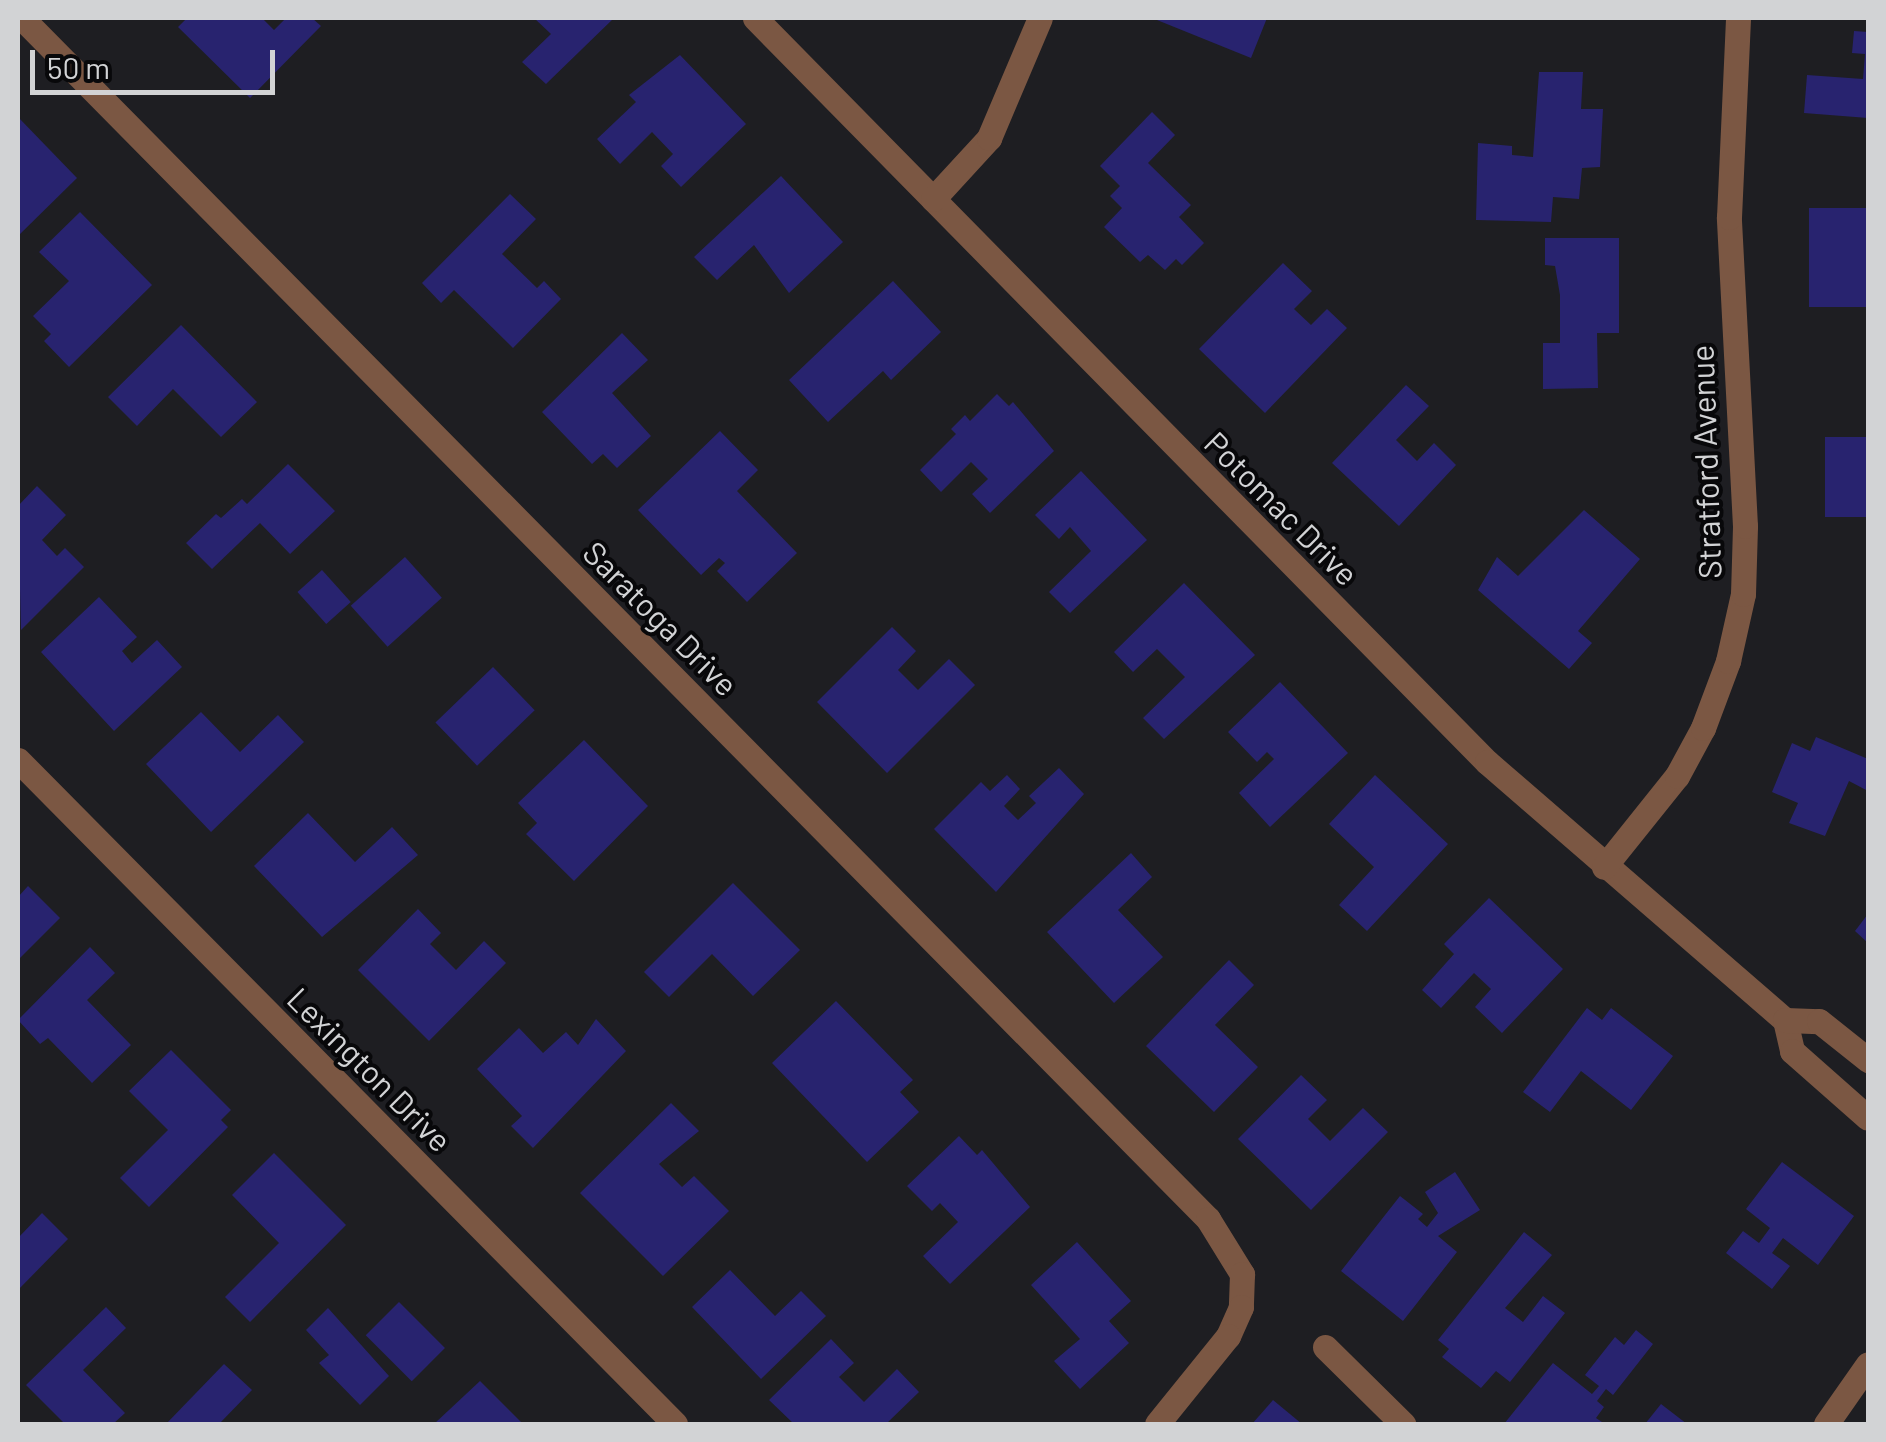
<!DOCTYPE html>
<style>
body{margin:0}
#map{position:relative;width:1886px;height:1442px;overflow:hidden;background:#1e1e22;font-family:Barlow,sans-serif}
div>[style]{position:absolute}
.building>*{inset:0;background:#28236f;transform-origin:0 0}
.minor>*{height:25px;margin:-12.5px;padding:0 12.5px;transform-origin:12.5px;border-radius:12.5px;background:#7b5743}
span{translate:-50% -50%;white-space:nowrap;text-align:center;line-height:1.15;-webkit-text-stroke:8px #08080a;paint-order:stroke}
.street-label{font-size:32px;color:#d2d3d5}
.frame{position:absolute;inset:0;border:20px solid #d2d3d5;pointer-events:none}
.scale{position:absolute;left:30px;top:50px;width:245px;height:45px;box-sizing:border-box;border:5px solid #d2d3d5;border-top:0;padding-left:12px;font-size:30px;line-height:35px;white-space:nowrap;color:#d2d3d5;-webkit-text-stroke:8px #08080a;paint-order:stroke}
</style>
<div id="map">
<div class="building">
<div style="clip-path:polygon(187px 18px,262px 18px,274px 30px,286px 18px,312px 18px,321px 26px,250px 98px,178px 27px)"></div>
<div style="clip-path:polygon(534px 18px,614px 18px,546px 84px,522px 62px,551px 34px)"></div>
<div style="clip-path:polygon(1152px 18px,1267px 18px,1251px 58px)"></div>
<div style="clip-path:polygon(1854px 31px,1868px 32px,1868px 118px,1804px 113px,1807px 75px,1863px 79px,1865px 54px,1852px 53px)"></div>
<div style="clip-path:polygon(680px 55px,746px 124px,681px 187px,661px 166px,673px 154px,652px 132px,620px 164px,597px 139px,636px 102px,629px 95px)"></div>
<div style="clip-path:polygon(1539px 72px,1583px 72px,1581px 109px,1603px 109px,1600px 167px,1582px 168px,1579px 199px,1553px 197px,1551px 222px,1476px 220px,1478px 143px,1512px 146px,1512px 155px,1533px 157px)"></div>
<div style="clip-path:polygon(1152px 112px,1175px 135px,1148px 163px,1191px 205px,1179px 217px,1204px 243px,1182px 265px,1176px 259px,1165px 270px,1148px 255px,1140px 262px,1104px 227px,1122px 208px,1110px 196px,1120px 186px,1100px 166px)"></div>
<div style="clip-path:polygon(18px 117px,77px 178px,18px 236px)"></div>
<div style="clip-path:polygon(781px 176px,843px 242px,789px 293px,754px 245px,717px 280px,694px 257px)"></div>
<div style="clip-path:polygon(510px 194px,536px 219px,502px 254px,537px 288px,544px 281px,561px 299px,513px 348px,454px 290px,441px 303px,422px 283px)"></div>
<div style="left:1868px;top:208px;width:99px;height:59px;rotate:90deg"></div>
<div style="clip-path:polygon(80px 212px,152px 285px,69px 367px,44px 341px,51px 334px,33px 316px,69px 281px,39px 252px)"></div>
<div style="clip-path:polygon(1545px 238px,1619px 238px,1619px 333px,1597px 333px,1598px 388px,1543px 389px,1543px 343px,1560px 343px,1560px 295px,1555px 266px,1545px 265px)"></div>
<div style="clip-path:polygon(1283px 263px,1312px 291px,1294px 309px,1311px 325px,1327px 309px,1347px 328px,1265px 413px,1199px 349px)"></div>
<div style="clip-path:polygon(893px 281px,941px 332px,891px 380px,883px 371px,828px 422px,789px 380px)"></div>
<div style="clip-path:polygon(181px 325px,257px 402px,221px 437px,173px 389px,137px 426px,108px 397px)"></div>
<div style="clip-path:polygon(622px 333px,648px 360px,612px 393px,651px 436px,617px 468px,603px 454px,592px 464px,542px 412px)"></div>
<div style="clip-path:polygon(1406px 385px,1429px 406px,1396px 440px,1417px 461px,1434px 443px,1456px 465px,1399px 526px,1332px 463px)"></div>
<div style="clip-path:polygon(997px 394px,1009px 406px,1013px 402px,1054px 451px,990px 513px,972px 494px,988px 479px,971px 462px,941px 492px,920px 470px,956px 434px,951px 429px,965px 415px,970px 421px)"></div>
<div style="clip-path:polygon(720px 431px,758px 470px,737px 491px,797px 553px,747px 602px,717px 571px,725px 563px,719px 558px,701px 575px,638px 510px)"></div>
<div style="left:1868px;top:437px;width:80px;height:43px;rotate:90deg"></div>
<div style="clip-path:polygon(288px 464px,335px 511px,290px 554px,260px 523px,212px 569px,186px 543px,216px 514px,221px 518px,242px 499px,247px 504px)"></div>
<div style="clip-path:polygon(1081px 471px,1147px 540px,1070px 613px,1049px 592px,1091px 551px,1070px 527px,1059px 539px,1035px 515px)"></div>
<div style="clip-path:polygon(37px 486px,66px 515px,42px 540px,57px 556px,65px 548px,84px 567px,21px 630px,18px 506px)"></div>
<div style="clip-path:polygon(1584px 510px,1640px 559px,1578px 631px,1592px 643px,1569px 669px,1478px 590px,1497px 557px,1518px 576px)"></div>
<div style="left:405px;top:557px;width:55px;height:73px;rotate:48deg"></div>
<div style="left:322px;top:570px;width:43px;height:33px;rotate:48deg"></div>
<div style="clip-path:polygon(1184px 583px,1255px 655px,1164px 739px,1143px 718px,1185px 677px,1157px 649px,1133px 672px,1114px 652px)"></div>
<div style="clip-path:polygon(99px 597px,137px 637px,122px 651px,132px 663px,157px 640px,182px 667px,114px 731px,41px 652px)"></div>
<div style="clip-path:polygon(892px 627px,916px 651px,898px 670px,918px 690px,949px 659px,975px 685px,887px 773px,817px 702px)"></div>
<div style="left:493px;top:667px;width:60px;height:80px;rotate:46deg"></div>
<div style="clip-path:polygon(1280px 682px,1348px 753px,1270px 827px,1239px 793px,1274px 759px,1267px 752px,1257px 762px,1228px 732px)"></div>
<div style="clip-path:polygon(201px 712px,240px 752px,278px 715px,304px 742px,211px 832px,146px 764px)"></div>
<div style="clip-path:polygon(1816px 737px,1868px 759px,1868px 791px,1849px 781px,1825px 836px,1789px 823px,1798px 803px,1772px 792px,1792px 743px,1810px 751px)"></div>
<div style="clip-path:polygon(584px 740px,648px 806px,574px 881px,526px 834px,537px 823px,518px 803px)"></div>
<div style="clip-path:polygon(1059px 768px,1084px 794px,996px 892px,934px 829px,981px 782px,990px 791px,1007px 775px,1020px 789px,1004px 806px,1018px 820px,1036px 803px,1029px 796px)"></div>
<div style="clip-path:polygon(1375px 775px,1448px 844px,1367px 931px,1339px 905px,1374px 867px,1329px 824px)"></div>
<div style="clip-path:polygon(308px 813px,355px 862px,392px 827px,418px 855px,322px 937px,254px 866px)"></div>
<div style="clip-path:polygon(1131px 853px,1152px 877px,1118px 910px,1163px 957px,1114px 1003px,1047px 932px)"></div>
<div style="clip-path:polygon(733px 883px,800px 950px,753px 996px,712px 954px,669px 997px,644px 972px)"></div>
<div style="clip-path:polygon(28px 886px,60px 918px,18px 960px,18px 897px)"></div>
<div style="clip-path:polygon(1489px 898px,1563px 969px,1502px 1033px,1475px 1007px,1491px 989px,1474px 973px,1441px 1008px,1422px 990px,1454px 954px,1444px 944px)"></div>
<div style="clip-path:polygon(418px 909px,441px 933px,430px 944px,456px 970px,484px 941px,506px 963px,429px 1041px,358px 970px)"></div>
<div style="clip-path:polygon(1868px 914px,1868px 943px,1855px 931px)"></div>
<div style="clip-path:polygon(90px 947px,115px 973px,87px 1000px,131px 1045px,92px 1083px,48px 1038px,40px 1044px,18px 1020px)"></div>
<div style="clip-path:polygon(1229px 960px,1254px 985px,1215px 1025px,1258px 1067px,1214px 1112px,1146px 1046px)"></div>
<div style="clip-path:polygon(836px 1001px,913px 1080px,900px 1092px,919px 1112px,867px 1162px,772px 1063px)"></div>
<div style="clip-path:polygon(1587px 1008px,1602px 1020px,1611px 1008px,1673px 1056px,1631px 1110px,1581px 1071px,1550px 1112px,1523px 1092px)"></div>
<div style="clip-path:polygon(596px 1019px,626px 1051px,533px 1148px,511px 1126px,522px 1116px,477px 1069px,519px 1028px,543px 1053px,566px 1032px,578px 1045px)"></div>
<div style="clip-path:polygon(171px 1050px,231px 1110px,221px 1120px,228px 1127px,149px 1207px,120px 1178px,168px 1130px,129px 1091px)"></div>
<div style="clip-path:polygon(1301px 1075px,1327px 1100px,1308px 1119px,1330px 1141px,1363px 1108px,1388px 1132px,1311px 1210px,1238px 1139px)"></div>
<div style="clip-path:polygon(671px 1103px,699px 1131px,659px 1164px,682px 1187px,694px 1176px,729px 1211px,663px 1276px,580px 1193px)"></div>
<div style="clip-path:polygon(959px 1136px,977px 1155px,982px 1150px,1030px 1207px,950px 1284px,923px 1256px,958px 1222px,940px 1203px,932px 1211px,907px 1186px)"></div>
<div style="clip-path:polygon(274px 1153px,346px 1225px,250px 1322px,225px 1297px,279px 1243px,232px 1195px)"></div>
<div style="clip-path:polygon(1782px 1162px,1854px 1216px,1818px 1265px,1783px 1238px,1772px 1253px,1790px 1266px,1772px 1289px,1726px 1253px,1743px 1231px,1759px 1243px,1770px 1228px,1746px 1209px)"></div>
<div style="clip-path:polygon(1455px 1172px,1480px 1210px,1438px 1236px,1457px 1252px,1403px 1321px,1341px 1271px,1400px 1196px,1423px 1214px,1418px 1219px,1427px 1227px,1438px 1213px,1425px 1192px)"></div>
<div style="clip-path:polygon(42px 1213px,68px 1239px,18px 1290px,18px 1238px)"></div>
<div style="clip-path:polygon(1524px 1232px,1552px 1255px,1505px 1308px,1523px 1322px,1543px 1296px,1565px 1313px,1510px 1382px,1496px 1371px,1481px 1388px,1442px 1357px,1449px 1349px,1438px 1340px)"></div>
<div style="clip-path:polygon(1077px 1242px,1131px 1301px,1109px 1321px,1129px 1343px,1080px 1389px,1054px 1361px,1080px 1339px,1031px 1285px)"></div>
<div style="clip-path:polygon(730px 1270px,775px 1316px,801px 1291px,826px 1316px,761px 1379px,692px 1307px)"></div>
<div style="left:399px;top:1302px;width:65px;height:47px;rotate:45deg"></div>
<div style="clip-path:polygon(106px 1307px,126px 1328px,83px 1370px,125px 1413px,113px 1424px,65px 1424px,26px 1385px)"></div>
<div style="clip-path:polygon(328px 1308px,389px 1376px,360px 1405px,319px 1363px,329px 1355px,306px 1330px)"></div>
<div style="clip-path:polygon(1636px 1330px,1653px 1344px,1613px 1395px,1606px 1389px,1597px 1401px,1604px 1407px,1596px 1418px,1605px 1424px,1504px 1424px,1553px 1363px,1592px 1394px,1599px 1386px,1585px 1375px,1615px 1337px,1624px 1345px)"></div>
<div style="clip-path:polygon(831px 1339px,854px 1363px,839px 1377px,864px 1402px,897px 1369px,919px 1392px,886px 1424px,794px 1424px,769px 1400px)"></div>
<div style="clip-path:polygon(224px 1364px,252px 1390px,219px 1424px,166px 1424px)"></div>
<div style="clip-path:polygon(480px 1381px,523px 1424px,434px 1424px)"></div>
<div style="clip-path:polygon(1273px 1400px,1302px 1424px,1252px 1424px)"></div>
<div style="clip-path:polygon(1661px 1404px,1687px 1424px,1645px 1424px)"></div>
</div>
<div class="minor">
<div style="left:22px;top:18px;width:1688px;rotate:45.36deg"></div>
<div style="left:1208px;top:1219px;width:65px;rotate:58.3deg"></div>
<div style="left:1242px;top:1274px;width:33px;rotate:92deg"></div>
<div style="left:1241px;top:1307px;width:32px;rotate:114deg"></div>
<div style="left:1228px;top:1336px;width:113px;rotate:128.9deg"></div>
<div style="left:755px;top:18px;width:1044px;rotate:45.47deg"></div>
<div style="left:1487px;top:762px;width:394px;rotate:40.9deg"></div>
<div style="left:1785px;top:1020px;width:32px;rotate:77deg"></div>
<div style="left:1792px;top:1051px;width:101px;rotate:41.4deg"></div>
<div style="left:933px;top:199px;width:83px;rotate:-47.4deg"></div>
<div style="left:989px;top:138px;width:130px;rotate:-67deg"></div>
<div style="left:18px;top:760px;width:934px;rotate:45.3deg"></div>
<div style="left:1604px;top:867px;width:117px;rotate:-51.3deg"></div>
<div style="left:1677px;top:776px;width:55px;rotate:-61.6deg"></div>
<div style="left:1703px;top:728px;width:72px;rotate:-69.5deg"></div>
<div style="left:1728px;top:661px;width:69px;rotate:-77.4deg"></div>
<div style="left:1743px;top:594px;width:68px;rotate:-88.3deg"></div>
<div style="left:1745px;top:526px;width:309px;rotate:-93deg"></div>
<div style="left:1729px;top:217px;width:199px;rotate:-87.4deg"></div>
<div style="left:1785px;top:1020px;width:34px;rotate:2deg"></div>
<div style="left:1819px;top:1021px;width:63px;rotate:38.5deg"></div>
<div style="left:1325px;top:1347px;width:110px;rotate:44.6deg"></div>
<div style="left:1826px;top:1424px;width:73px;rotate:-55deg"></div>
</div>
<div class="street-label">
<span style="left:1705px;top:462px;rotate:-92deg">Stratford Avenue</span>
<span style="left:1282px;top:508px;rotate:45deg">Potomac Drive</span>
<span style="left:661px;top:618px;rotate:45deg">Saratoga Drive</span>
<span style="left:370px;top:1069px;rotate:45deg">Lexington Drive</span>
</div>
<div class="frame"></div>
<div class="scale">50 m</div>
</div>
